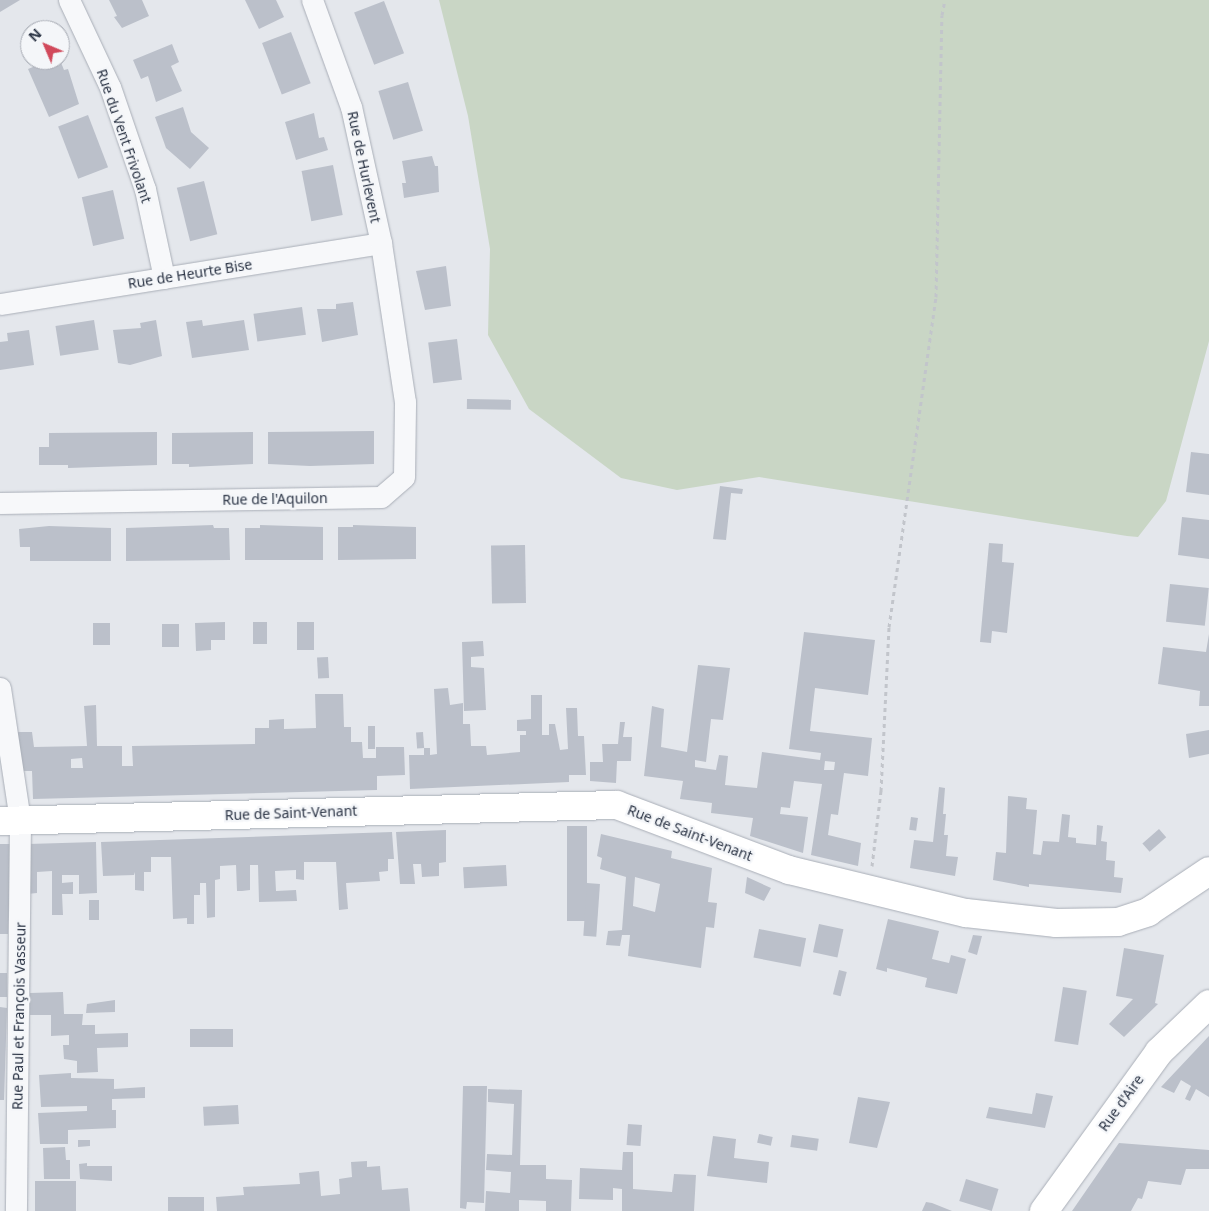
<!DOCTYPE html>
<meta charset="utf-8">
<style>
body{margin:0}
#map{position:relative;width:1209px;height:1211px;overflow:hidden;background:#e4e7ec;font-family:"Noto Sans",sans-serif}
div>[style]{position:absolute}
.green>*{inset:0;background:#c9d6c5}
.building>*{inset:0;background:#bbc0ca;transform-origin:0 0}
.path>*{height:3px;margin-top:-1.5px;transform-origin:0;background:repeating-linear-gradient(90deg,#c2c5cb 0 4px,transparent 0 8px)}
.roads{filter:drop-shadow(0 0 1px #a9aeb7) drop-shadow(0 0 1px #a9aeb7)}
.minor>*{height:21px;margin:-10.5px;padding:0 10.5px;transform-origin:10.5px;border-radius:10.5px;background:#f7f8fa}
.secondary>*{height:28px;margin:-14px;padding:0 14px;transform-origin:14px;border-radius:14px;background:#fff}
span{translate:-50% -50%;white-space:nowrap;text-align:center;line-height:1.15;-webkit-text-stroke:4.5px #f4f6f9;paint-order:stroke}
.street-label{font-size:14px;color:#2b3445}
.north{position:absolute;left:20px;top:20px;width:50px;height:50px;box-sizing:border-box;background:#f4f6f9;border:1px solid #a4a8b1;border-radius:50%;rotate:315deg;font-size:14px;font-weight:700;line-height:20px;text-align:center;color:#2b3445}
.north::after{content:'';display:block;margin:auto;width:18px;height:22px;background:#d1495b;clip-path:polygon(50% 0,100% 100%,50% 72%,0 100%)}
</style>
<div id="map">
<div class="green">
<div style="clip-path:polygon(439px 0,1209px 0,1209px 341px,1166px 501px,1138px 537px,1127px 536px,759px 477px,677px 490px,621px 478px,529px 409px,488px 335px,490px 249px,468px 116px)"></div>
</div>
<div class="building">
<div style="clip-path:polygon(0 0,20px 0,0 12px)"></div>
<div style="clip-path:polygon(109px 0,142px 0,149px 16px,122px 28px,114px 17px,117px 16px)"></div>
<div style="clip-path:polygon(245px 0,276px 0,284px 17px,259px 29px)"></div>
<div style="left:384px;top:1px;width:56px;height:32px;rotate:69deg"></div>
<div style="left:291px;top:32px;width:55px;height:31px;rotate:69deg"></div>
<div style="clip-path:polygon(172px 44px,179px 62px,171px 66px,182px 91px,156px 102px,148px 76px,141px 79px,133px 60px)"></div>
<div style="clip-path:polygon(50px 60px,60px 60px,64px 70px,68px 69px,79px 104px,49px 117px,28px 69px)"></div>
<div style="left:408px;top:82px;width:51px;height:31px;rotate:73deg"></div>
<div style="clip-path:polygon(183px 107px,191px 132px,209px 148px,190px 169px,166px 148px,155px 117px)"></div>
<div style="clip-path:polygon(314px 113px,319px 138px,324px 137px,328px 150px,296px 160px,285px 122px)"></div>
<div style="left:88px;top:115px;width:56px;height:32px;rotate:69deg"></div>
<div style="clip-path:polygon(432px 156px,435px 166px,438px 166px,439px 192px,404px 198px,402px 183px,406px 183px,402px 161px)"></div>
<div style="left:333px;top:165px;width:51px;height:32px;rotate:79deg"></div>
<div style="left:204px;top:181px;width:55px;height:28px;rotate:76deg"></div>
<div style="left:113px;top:190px;width:50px;height:32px;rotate:77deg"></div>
<div style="clip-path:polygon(446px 266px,451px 306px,425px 310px,416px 271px)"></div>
<div style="clip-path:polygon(353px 302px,358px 335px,322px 342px,317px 309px,336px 309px,336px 304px)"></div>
<div style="left:302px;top:307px;width:28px;height:49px;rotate:82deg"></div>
<div style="left:94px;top:320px;width:30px;height:39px;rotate:81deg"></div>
<div style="clip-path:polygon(156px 320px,162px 356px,130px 365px,118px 363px,113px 330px,141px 328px,140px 323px)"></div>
<div style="clip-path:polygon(202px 320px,203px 326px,244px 320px,249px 350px,192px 358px,186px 322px)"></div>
<div style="clip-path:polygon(29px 330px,34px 365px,0 370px,0 342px,8px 341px,7px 333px)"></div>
<div style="left:457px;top:339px;width:41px;height:29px;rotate:83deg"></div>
<div style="left:467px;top:399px;width:44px;height:10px;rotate:1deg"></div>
<div style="clip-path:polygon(374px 431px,374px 464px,310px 466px,268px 464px,268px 432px)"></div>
<div style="clip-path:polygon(157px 432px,157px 465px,68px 468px,68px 465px,39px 465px,39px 447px,49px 447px,49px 433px)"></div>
<div style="clip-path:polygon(253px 432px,253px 464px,189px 467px,189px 464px,172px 464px,172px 433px)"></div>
<div style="clip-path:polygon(1191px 452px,1209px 454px,1209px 495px,1186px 492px)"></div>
<div style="clip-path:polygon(720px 486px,743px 489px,742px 494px,731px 493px,726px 540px,713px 539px)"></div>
<div style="clip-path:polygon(1182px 517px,1209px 520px,1209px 559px,1178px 555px)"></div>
<div style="clip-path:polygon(213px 525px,214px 528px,229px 528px,230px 560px,126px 561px,126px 528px)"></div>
<div style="clip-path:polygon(260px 525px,323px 527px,323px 560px,245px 560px,245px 528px,260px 528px)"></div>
<div style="clip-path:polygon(353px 525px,416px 527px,416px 559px,338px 560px,338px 527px,353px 527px)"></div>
<div style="clip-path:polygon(49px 526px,111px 528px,111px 561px,30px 561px,30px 547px,20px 547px,19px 529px)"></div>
<div style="clip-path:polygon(989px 543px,1003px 544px,1002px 562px,1014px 563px,1007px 633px,992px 631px,991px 643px,980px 642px)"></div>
<div style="left:525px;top:545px;width:58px;height:34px;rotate:89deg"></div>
<div style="left:1170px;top:584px;width:39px;height:38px;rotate:6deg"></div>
<div style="clip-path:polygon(225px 622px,225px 640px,211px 640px,211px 650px,196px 651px,195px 623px)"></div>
<div style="left:253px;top:622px;width:14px;height:22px"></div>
<div style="left:297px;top:622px;width:17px;height:28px"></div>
<div style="left:93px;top:623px;width:17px;height:22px"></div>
<div style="left:179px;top:624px;width:23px;height:17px;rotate:90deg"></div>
<div style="clip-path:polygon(evenodd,804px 632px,875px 640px,868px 695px,815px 688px,810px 731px,872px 738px,868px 776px,844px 773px,838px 815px,831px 814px,828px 835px,861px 843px,858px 866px,811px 855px,822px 784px,794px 781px,790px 808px,781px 807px,780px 814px,808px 817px,803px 853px,750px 836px,753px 818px,711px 813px,712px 803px,680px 799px,683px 781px,644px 776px,652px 706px,664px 709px,661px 747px,687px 752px,698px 665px,730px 668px,723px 720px,711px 719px,706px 762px,695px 760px,695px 767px,716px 770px,719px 755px,728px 756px,725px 785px,757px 788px,762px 752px,820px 760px,821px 753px,789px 749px,804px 632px,825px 761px,835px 762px,834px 770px,824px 770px,825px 761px)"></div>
<div style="clip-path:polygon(1209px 634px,1209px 706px,1199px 706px,1200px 691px,1158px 684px,1163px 647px,1206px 652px)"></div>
<div style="clip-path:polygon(483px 641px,484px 656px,471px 657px,471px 667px,484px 668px,486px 710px,464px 711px,462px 642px)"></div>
<div style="left:328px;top:657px;width:21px;height:11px;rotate:87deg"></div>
<div style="clip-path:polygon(448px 688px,450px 705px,463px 703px,463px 724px,470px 724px,471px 746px,486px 746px,487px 755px,520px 752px,520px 735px,526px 735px,526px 731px,517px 731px,517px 720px,531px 719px,531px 695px,542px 695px,542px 735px,549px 735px,549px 724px,555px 724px,560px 750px,568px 749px,566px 708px,577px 708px,578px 736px,584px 736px,586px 775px,569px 775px,569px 782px,410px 789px,409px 755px,424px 755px,424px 748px,430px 748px,430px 755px,437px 754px,434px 689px)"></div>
<div style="clip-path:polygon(evenodd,315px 694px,343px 694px,344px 727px,351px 727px,351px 742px,362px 742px,363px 758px,376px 758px,376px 747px,404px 747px,405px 775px,377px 776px,377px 790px,33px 799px,32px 771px,22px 771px,16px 732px,32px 732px,34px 747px,87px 746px,84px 706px,96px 705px,97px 746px,122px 746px,122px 766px,133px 766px,132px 746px,255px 744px,255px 728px,269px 728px,269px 720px,284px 719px,284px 729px,316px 728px,315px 694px,82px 758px,83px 768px,71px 768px,71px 759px,82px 758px)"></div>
<div style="clip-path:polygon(620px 722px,625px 722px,623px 737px,632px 737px,631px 761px,617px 761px,616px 783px,590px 781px,590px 762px,603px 762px,602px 744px,618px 744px)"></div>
<div style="left:368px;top:726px;width:7px;height:23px"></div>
<div style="clip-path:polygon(1209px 730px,1209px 754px,1189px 758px,1186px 734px)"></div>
<div style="left:423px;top:732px;width:16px;height:7px;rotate:86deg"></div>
<div style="clip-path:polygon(939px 787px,945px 788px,943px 814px,946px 814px,944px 835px,948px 835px,946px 856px,958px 857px,955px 876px,910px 868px,914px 840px,933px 842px)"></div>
<div style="clip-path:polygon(1008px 796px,1027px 798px,1026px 809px,1037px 810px,1033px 854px,1041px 855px,1043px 841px,1059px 842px,1062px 814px,1070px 815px,1068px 837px,1076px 838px,1076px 843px,1096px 845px,1097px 825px,1103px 826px,1101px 841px,1107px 842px,1106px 860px,1115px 861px,1114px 877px,1123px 878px,1121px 893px,1029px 884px,1029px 887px,993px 880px,996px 852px,1006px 853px)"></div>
<div style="left:911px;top:817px;width:7px;height:13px;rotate:8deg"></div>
<div style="left:567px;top:826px;width:20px;height:95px"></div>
<div style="left:1159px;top:829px;width:11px;height:22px;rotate:49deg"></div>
<div style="clip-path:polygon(446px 830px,446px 862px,439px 863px,439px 876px,422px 877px,421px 864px,413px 864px,415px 884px,400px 884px,396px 832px)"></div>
<div style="clip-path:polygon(392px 832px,394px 859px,388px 859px,388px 871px,379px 872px,380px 881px,346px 883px,348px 909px,339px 910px,336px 862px,304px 862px,304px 880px,296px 879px,296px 870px,275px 871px,276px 891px,296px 890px,297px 901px,259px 902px,258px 865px,250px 865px,250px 890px,242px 891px,237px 891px,236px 865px,220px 866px,220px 879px,215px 880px,215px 917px,207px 918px,206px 883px,200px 883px,200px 895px,194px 895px,194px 924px,187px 924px,187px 918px,173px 919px,171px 857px,151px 857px,151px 872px,144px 872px,144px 891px,135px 890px,135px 872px,134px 875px,103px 876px,101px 842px)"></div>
<div style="clip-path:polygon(evenodd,601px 834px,672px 851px,671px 858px,712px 868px,708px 902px,717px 903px,714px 928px,706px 927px,701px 968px,628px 956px,630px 935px,622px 935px,620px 946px,606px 945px,608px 931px,622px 930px,626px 877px,600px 869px,602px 858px,597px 856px,601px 834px,635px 877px,660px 884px,655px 912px,633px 906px,635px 877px)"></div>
<div style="clip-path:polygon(96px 842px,97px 893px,79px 894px,79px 875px,62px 875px,62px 883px,73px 882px,73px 894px,62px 894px,63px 915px,52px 915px,52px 871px,37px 872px,37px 893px,27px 894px,28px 844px)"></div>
<div style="clip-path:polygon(0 844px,11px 844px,8px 934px,0 934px)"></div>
<div style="left:506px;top:865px;width:21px;height:43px;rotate:87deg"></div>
<div style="clip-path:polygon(747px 877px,771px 888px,764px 901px,745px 893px)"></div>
<div style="left:587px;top:883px;width:13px;height:53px;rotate:4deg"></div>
<div style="left:89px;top:900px;width:10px;height:20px"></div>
<div style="clip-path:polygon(888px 919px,939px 931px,932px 959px,949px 963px,951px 955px,966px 959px,957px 994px,925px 987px,927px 978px,887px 968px,887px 972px,876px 969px)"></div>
<div style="left:819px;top:924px;width:25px;height:29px;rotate:12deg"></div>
<div style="left:759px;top:929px;width:48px;height:29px;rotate:11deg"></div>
<div style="clip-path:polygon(973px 935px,982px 936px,977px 955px,968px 952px)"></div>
<div style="clip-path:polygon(1124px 948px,1164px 955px,1155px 1003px,1158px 1004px,1124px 1037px,1109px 1024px,1133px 999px,1116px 996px)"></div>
<div style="left:839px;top:970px;width:8px;height:25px;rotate:14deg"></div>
<div style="left:0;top:973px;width:7px;height:24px"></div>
<div style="left:1063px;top:987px;width:24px;height:55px;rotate:9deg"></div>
<div style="clip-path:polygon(63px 992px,64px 1014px,83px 1014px,82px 1025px,95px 1025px,95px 1034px,128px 1033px,128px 1047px,97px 1048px,98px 1072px,77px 1073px,77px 1061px,64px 1059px,63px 1045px,69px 1045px,69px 1035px,51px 1036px,51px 1015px,30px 1015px,30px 993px)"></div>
<div style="clip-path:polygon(115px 1000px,115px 1012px,86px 1013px,87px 1004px)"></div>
<div style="clip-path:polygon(0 1007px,7px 1008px,4px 1100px,0 1100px)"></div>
<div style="left:233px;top:1029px;width:18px;height:43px;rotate:90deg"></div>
<div style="clip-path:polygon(1209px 1036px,1209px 1097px,1196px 1089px,1190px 1101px,1185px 1099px,1191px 1086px,1181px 1080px,1174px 1093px,1161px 1087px)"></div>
<div style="clip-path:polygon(71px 1073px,71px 1078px,114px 1079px,114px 1089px,145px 1087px,145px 1098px,112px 1099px,112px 1110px,116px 1110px,116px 1128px,68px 1130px,68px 1144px,40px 1144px,38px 1113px,87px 1111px,87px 1106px,41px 1107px,39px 1075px)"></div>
<div style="clip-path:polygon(463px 1086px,487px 1086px,484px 1203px,467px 1202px,466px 1209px,460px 1208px)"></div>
<div style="clip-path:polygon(488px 1089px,522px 1090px,520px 1165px,546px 1165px,546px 1179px,572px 1180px,571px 1211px,546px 1211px,546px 1201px,519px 1200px,519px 1211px,485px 1211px,486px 1191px,510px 1193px,511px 1172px,486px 1170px,487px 1154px,512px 1155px,514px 1104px,488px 1102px)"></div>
<div style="clip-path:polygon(1036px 1093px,1053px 1096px,1045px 1128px,986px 1118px,989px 1107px,1032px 1114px)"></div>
<div style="clip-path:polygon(858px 1097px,890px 1102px,877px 1148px,849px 1143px)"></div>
<div style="left:238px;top:1105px;width:19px;height:35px;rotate:87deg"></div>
<div style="left:628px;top:1124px;width:14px;height:21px;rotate:4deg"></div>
<div style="left:759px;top:1134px;width:14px;height:9px;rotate:12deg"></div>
<div style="left:792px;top:1135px;width:27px;height:12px;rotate:8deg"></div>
<div style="clip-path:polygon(713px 1136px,736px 1139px,734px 1158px,769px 1162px,767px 1183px,707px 1176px)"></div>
<div style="clip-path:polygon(78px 1140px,90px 1140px,90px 1146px,78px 1147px)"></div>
<div style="clip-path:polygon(1119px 1143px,1209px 1150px,1209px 1169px,1186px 1169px,1181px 1185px,1148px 1181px,1142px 1199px,1138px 1198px,1131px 1211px,1072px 1211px)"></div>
<div style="clip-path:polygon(65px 1147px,66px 1160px,70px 1160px,70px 1179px,44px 1179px,43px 1148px)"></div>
<div style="clip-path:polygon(623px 1152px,633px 1152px,633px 1189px,672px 1192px,674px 1174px,696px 1175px,694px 1211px,622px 1211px,622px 1189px,613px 1188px,613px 1200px,579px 1199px,580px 1168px,622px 1170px)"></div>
<div style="clip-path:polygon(367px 1161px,367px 1167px,380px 1166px,382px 1190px,408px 1188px,410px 1211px,217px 1211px,216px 1197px,244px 1195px,243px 1187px,300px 1184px,299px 1173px,319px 1171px,321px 1196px,340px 1194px,339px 1179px,352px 1177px,351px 1162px)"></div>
<div style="clip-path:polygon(87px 1163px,87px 1166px,112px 1166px,112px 1181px,80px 1179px,79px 1164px)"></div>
<div style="left:966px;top:1179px;width:34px;height:23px;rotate:17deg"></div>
<div style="left:76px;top:1181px;width:30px;height:41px;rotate:90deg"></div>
<div style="left:168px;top:1197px;width:36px;height:14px"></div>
<div style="clip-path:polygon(926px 1202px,932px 1203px,952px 1211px,922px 1211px)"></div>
</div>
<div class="path">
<div style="left:872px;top:866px;width:76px;rotate:-83.2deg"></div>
<div style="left:881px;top:791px;width:164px;rotate:-87.2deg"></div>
<div style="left:889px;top:627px;width:333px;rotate:-81.9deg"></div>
<div style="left:936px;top:297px;width:282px;rotate:-88.8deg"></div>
<div style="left:942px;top:15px;width:15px;rotate:-79deg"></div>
</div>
<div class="roads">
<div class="minor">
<div style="left:69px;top:0;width:96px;rotate:64.8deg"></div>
<div style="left:110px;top:87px;width:108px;rotate:71.1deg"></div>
<div style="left:145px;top:189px;width:91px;rotate:77.9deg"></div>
<div style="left:0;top:304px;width:386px;rotate:-9.1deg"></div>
<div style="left:0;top:503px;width:381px;rotate:-0.9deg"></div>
<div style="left:381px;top:497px;width:30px;rotate:-41deg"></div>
<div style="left:404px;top:477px;width:75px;rotate:-89.2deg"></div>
<div style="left:405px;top:402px;width:161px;rotate:-98.6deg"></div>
<div style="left:381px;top:243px;width:139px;rotate:-102.4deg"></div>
<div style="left:351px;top:107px;width:114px;rotate:-110deg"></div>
<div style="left:0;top:688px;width:134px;rotate:81.4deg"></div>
<div style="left:20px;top:821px;width:390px;rotate:90.6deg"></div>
</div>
<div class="secondary">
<div style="left:0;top:821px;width:617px;rotate:-1.49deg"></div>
<div style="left:617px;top:805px;width:184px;rotate:20.7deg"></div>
<div style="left:789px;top:870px;width:182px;rotate:13.7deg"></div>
<div style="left:966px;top:913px;width:91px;rotate:6.3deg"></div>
<div style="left:1056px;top:923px;width:62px;rotate:-0.9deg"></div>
<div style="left:1118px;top:922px;width:32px;rotate:-18deg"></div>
<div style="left:1148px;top:912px;width:73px;rotate:-33.9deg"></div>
<div style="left:1044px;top:1211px;width:196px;rotate:-54.1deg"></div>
<div style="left:1159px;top:1052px;width:69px;rotate:-43.8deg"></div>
</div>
</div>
<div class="street-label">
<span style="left:124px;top:136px;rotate:71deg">Rue du Vent Frivolant</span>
<span style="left:364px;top:167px;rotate:78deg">Rue de Hurlevent</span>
<span style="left:190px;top:274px;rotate:-9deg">Rue de Heurte Bise</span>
<span style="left:275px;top:499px;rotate:-1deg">Rue de l'Aquilon</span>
<span style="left:291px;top:813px;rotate:-2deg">Rue de Saint-Venant</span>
<span style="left:690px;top:833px;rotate:21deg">Rue de Saint-Venant</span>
<span style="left:19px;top:1016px;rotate:-89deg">Rue Paul et François Vasseur</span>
<span style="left:1121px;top:1103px;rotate:-54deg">Rue d'Aire</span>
</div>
<div class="north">N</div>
</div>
